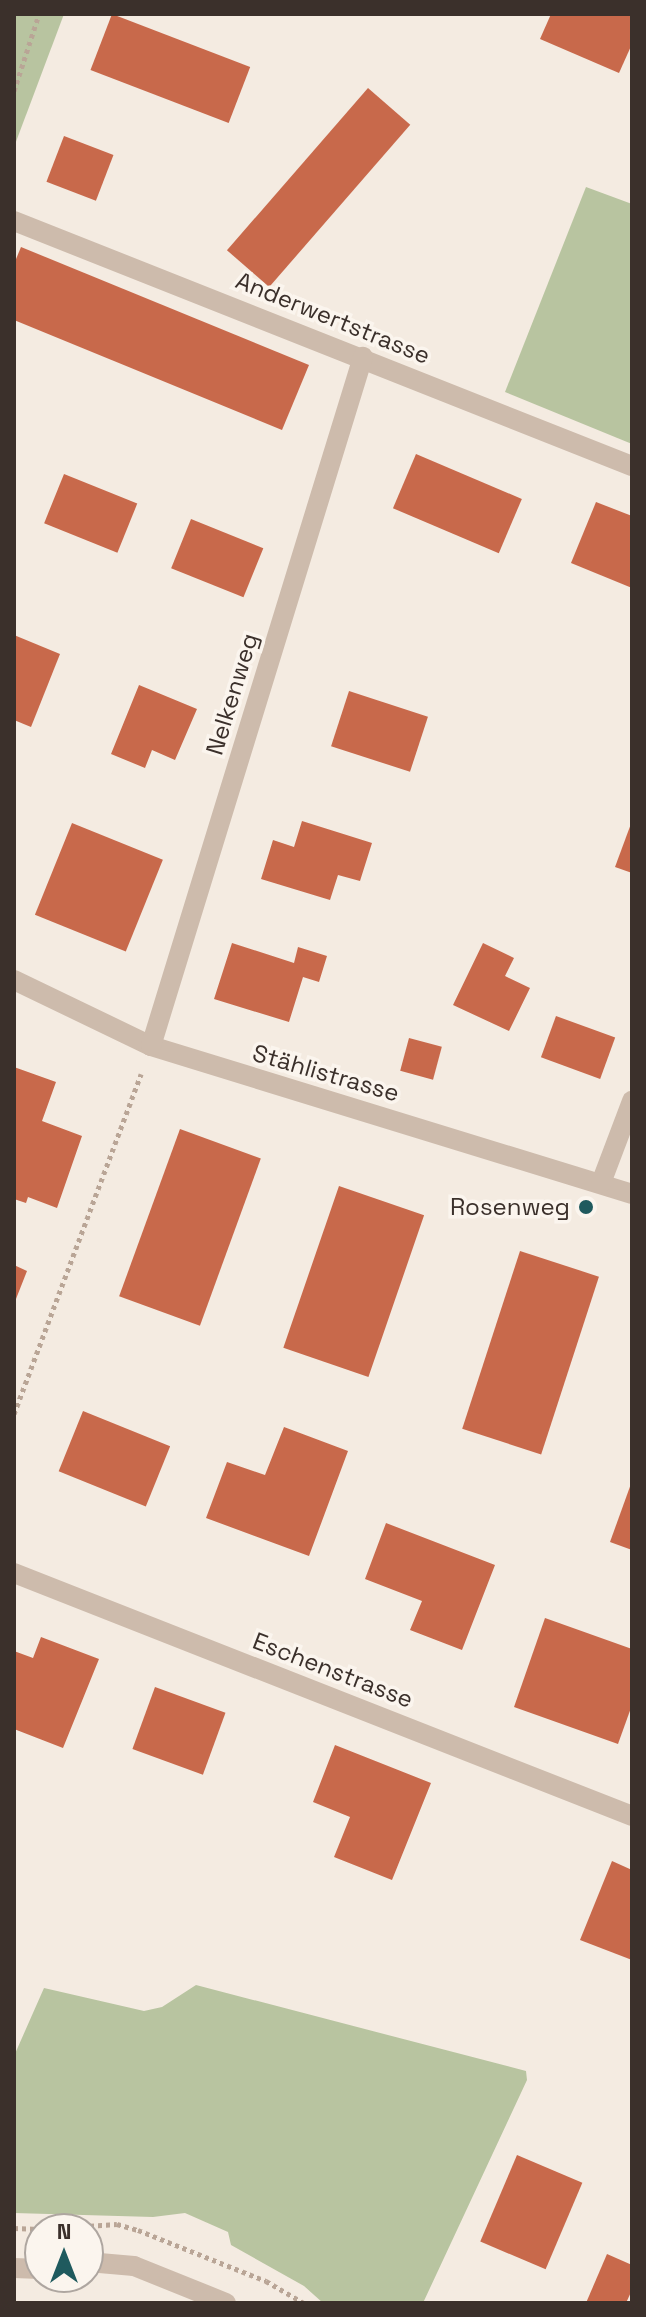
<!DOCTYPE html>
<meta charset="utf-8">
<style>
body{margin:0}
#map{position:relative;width:646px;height:2317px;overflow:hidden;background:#f4ebe1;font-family:"Space Grotesk",sans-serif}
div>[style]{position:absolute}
.green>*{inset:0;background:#b8c4a0}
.building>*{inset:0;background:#c8694b;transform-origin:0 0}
.path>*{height:5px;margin-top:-2.5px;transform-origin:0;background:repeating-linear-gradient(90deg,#b9a596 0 4px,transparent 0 8px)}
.minor>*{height:20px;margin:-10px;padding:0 10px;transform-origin:10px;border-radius:10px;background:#cdbbac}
.dots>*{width:22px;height:22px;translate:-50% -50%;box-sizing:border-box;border:4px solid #fbf5ee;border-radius:50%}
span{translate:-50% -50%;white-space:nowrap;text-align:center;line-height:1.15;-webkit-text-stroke:7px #fbf5ee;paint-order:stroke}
.street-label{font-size:24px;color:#3b302b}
.poi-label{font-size:24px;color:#3b302b}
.right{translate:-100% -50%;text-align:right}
.frame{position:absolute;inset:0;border:16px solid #3b302b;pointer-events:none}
.north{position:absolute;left:24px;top:2213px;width:80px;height:80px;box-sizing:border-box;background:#fbf5ee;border:2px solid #aea6a0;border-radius:50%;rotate:0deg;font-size:22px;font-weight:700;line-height:32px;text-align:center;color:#3b302b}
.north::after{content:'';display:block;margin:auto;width:28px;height:36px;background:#1f5a5e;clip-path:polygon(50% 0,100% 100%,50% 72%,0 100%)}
</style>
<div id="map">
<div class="green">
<div style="clip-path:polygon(14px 14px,64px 14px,14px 147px)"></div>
<div style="clip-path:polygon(586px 187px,632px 204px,632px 444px,505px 392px)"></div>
<div style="clip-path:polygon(196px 1985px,526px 2071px,527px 2080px,423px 2303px,323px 2303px,304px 2286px,231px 2245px,228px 2232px,185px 2213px,153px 2217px,14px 2213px,14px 2056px,44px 1988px,144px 2011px,162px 2007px)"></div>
</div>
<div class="building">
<div style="left:112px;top:14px;width:148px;height:60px;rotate:21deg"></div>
<div style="clip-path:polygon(551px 14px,632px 14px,632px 44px,619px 73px,540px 39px)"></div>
<div style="left:368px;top:88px;width:56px;height:215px;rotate:41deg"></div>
<div style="left:64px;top:136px;width:53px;height:49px;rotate:21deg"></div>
<div style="clip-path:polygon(21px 247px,309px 365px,282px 430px,14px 320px,14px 264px)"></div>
<div style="left:416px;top:454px;width:115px;height:59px;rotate:23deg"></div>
<div style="left:64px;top:474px;width:79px;height:53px;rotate:22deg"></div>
<div style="clip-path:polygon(596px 502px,632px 516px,632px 588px,571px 563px)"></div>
<div style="left:191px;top:519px;width:78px;height:53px;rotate:22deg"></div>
<div style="clip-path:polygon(14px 635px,60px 654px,31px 727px,14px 720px)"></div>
<div style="clip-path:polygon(139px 685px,197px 709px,175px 760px,152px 750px,145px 768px,111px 754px)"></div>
<div style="left:349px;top:691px;width:83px;height:58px;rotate:18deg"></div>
<div style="clip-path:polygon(302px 821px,372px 843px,360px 881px,338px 875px,330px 900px,261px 879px,273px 840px,294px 847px)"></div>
<div style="clip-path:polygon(632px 821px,632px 873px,615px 867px)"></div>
<div style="left:72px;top:823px;width:98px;height:99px;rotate:22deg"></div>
<div style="clip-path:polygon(232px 943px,294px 963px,298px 947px,327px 956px,319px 982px,303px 977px,289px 1022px,214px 999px)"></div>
<div style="clip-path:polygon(483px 943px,514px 958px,505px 976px,530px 988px,509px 1031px,453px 1005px)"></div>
<div style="left:556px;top:1016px;width:63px;height:44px;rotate:20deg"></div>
<div style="left:409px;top:1038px;width:34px;height:34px;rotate:15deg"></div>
<div style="clip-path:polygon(14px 1067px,56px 1082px,42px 1121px,82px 1136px,57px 1208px,28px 1197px,26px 1203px,14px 1199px)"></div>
<div style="left:180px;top:1129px;width:86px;height:178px;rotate:20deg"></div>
<div style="left:339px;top:1186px;width:90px;height:171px;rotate:19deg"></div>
<div style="left:520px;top:1251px;width:83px;height:187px;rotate:18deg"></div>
<div style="clip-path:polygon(14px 1265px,27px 1271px,14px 1304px)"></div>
<div style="left:83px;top:1411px;width:94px;height:65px;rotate:22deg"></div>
<div style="clip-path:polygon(284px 1427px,348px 1451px,309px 1556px,206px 1518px,227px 1462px,265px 1475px)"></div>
<div style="clip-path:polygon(632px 1481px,632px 1550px,610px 1542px)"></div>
<div style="clip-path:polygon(386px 1523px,495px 1565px,462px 1650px,410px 1630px,422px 1601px,365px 1579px)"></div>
<div style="clip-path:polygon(545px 1618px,632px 1649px,632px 1705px,618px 1744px,514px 1707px)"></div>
<div style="clip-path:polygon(41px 1637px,99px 1659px,63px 1748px,14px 1729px,14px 1651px,33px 1658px)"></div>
<div style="left:155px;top:1687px;width:75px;height:66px;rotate:20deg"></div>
<div style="clip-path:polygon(335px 1745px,431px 1783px,392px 1880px,334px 1857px,350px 1817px,313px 1802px)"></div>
<div style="clip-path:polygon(612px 1861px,632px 1870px,632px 1960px,580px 1940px)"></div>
<div style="left:517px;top:2155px;width:71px;height:94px;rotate:23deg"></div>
<div style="clip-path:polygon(607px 2254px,632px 2265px,632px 2290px,626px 2303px,586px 2303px)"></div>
</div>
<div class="path">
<div style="left:14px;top:91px;width:81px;rotate:-72deg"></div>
<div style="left:14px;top:1414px;width:363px;rotate:-69.5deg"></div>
<div style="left:14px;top:2228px;width:26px;rotate:2deg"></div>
<div style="left:42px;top:2229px;width:75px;rotate:-3.8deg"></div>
<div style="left:117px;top:2224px;width:22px;rotate:16deg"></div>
<div style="left:138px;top:2230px;width:138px;rotate:21.7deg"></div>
<div style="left:266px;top:2281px;width:44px;rotate:30.1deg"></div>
</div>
<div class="minor">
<div style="left:14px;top:221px;width:665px;rotate:21.63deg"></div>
<div style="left:14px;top:980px;width:152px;rotate:25.7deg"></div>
<div style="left:151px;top:1046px;width:503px;rotate:17.1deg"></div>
<div style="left:151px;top:1046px;width:721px;rotate:-72.9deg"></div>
<div style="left:601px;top:1183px;width:88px;rotate:-69.3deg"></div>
<div style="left:14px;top:1573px;width:664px;rotate:21.46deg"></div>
<div style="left:88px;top:2262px;width:46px;rotate:5deg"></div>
<div style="left:134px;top:2266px;width:99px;rotate:21.9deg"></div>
<div style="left:14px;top:2268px;width:26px;rotate:2deg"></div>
</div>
<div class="dots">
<div style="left:586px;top:1207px;background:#1f5a5e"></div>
</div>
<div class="street-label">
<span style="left:333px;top:318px;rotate:22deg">Anderwertstrasse</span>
<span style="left:232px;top:694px;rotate:-73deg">Nelkenweg</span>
<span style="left:326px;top:1073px;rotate:16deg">Stählistrasse</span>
<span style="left:333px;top:1670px;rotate:21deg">Eschenstrasse</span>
</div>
<div class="poi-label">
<span class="right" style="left:570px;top:1207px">Rosenweg</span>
</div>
<div class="frame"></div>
<div class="north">N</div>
</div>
